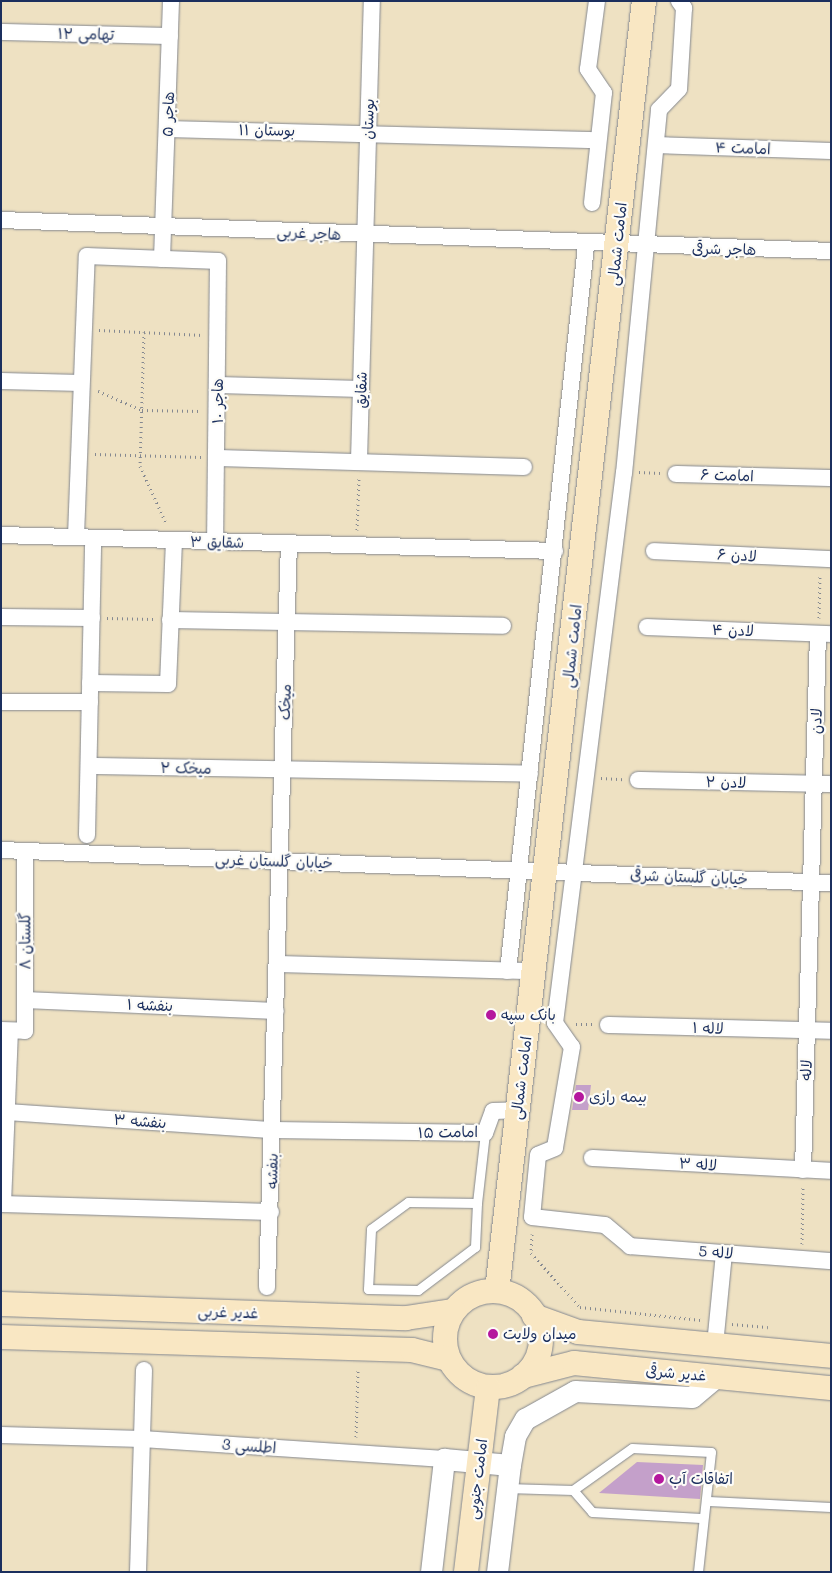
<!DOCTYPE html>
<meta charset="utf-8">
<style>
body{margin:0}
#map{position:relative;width:832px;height:1573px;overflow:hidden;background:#eee1c2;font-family:Mali,"Playpen Sans Arabic",sans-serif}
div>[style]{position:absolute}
.building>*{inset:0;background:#c4a0ca}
.path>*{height:3px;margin-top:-1.5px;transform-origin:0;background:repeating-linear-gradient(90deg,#848890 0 1px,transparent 0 5px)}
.roads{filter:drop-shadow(0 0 1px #848890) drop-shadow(0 0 1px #848890)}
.service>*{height:9px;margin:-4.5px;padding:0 4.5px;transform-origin:4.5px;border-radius:4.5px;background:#fff}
.minor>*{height:16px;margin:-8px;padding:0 8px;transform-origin:8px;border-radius:8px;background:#fff}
.tertiary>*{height:21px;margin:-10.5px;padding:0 10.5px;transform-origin:10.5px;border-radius:10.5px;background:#fff}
.secondary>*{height:24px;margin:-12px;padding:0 12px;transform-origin:12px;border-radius:12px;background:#f9e7c3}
.secondary>.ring{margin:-12px;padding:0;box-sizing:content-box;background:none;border:24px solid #f9e7c3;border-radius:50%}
.dots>*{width:14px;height:14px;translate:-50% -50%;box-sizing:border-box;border:2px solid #fdfcf7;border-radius:50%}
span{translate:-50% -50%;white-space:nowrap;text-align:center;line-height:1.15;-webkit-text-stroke:4.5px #fdfcf7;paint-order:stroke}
.street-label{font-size:15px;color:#1b2f5e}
.poi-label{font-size:15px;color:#1b2f5e}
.left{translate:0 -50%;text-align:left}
.frame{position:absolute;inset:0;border:2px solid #1b2f5e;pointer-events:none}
</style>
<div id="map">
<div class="building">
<div style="clip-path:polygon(576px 1085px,591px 1085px,588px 1110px,572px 1110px)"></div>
<div style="clip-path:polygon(637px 1462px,703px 1465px,700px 1499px,599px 1493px)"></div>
</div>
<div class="path">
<div style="left:99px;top:330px;width:104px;rotate:2.8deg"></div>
<div style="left:144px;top:332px;width:134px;rotate:91.7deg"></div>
<div style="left:140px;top:466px;width:63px;rotate:65.5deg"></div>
<div style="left:98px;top:391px;width:48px;rotate:23.4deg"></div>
<div style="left:142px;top:410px;width:58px;rotate:1deg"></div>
<div style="left:95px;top:454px;width:106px;rotate:1.6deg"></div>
<div style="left:639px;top:472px;width:21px;rotate:3deg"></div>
<div style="left:357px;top:530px;width:52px;rotate:-87.8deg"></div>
<div style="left:107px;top:618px;width:46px;rotate:1.2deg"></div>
<div style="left:819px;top:618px;width:43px;rotate:-88.7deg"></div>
<div style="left:601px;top:778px;width:22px;rotate:3deg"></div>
<div style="left:576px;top:1024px;width:16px"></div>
<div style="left:532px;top:1234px;width:19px;rotate:93deg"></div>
<div style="left:531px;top:1253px;width:73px;rotate:47.8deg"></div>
<div style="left:580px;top:1307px;width:122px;rotate:6.1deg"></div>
<div style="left:802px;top:1244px;width:59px;rotate:-89deg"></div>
<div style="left:732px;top:1324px;width:36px;rotate:5deg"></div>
<div style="left:356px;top:1437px;width:69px;rotate:-88.3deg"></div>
</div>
<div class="roads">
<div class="service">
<div style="left:477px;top:1203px;width:44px;rotate:92.6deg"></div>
<div style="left:475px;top:1247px;width:71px;rotate:143deg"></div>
<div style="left:418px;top:1290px;width:50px;rotate:-178.9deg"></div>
<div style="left:368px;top:1289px;width:60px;rotate:-87.1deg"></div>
<div style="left:371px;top:1229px;width:46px;rotate:-36.1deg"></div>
<div style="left:408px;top:1202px;width:69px;rotate:0.8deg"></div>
<div style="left:477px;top:1203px;width:70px;rotate:-83.5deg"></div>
<div style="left:506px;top:1488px;width:67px;rotate:1.7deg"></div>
<div style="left:573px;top:1490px;width:29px;rotate:49deg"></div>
<div style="left:592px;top:1512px;width:109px;rotate:3.2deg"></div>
<div style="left:573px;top:1490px;width:72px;rotate:-35.4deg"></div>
<div style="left:632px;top:1448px;width:79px;rotate:2.9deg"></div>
<div style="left:711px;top:1452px;width:121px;rotate:96.2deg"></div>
<div style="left:708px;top:1501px;width:123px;rotate:2.8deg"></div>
</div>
<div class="minor">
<div style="left:679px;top:1px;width:9px;rotate:54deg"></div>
<div style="left:684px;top:8px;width:81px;rotate:93.5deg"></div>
<div style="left:679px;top:89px;width:29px;rotate:134deg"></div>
<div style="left:659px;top:110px;width:364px;rotate:95.5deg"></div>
<div style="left:624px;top:472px;width:555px;rotate:97.14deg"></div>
<div style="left:555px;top:1023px;width:29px;rotate:55deg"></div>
<div style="left:572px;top:1047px;width:102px;rotate:99.6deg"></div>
<div style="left:555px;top:1148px;width:18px;rotate:158deg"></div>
<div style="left:538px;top:1155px;width:62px;rotate:95.5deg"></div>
<div style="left:532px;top:1217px;width:73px;rotate:6.3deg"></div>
<div style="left:605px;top:1225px;width:33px;rotate:40deg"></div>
<div style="left:630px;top:1246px;width:202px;rotate:4.3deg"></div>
<div style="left:1px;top:32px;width:169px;rotate:1.4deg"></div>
<div style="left:167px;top:129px;width:431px;rotate:1.5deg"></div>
<div style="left:656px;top:145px;width:175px;rotate:2deg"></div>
<div style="left:592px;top:203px;width:111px;rotate:-83.8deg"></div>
<div style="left:604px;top:93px;width:29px;rotate:-124deg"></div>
<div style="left:588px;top:69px;width:69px;rotate:-82.5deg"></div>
<div style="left:1px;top:220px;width:831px;rotate:2.14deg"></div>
<div style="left:162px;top:259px;width:258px;rotate:-88deg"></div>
<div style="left:1px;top:381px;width:80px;rotate:1.4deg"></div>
<div style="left:218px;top:385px;width:143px;rotate:1.6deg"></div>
<div style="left:218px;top:458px;width:306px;rotate:1.7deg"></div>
<div style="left:359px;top:460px;width:459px;rotate:-88.4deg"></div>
<div style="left:676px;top:474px;width:155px;rotate:1.5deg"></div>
<div style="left:1px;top:535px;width:554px;rotate:1.65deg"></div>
<div style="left:76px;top:536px;width:280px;rotate:-87.8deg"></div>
<div style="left:87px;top:256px;width:131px;rotate:2.2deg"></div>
<div style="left:218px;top:261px;width:281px;rotate:90.6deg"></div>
<div style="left:654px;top:551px;width:177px;rotate:2.6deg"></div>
<div style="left:1px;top:617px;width:91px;rotate:0.6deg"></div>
<div style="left:170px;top:620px;width:333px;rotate:1deg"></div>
<div style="left:647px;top:627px;width:184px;rotate:2.2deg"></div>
<div style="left:90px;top:683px;width:78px;rotate:0.7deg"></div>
<div style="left:168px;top:684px;width:144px;rotate:-87.6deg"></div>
<div style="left:1px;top:702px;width:89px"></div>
<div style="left:90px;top:766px;width:440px;rotate:1deg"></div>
<div style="left:638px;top:780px;width:193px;rotate:1.2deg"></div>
<div style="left:87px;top:835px;width:297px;rotate:-88.8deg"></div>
<div style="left:1px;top:850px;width:831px;rotate:2.28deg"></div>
<div style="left:278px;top:964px;width:257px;rotate:1.6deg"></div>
<div style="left:508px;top:971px;width:729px;rotate:-83.86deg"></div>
<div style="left:25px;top:1000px;width:251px;rotate:2.5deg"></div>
<div style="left:608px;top:1025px;width:223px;rotate:1.5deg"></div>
<div style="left:1px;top:1030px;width:24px;rotate:2deg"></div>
<div style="left:25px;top:1031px;width:180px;rotate:-90deg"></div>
<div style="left:7px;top:1112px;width:267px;rotate:3.9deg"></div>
<div style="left:273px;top:1130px;width:212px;rotate:0.8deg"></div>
<div style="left:485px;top:1133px;width:23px;rotate:-70deg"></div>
<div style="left:493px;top:1111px;width:24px;rotate:-2deg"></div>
<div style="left:592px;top:1158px;width:239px;rotate:3.1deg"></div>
<div style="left:803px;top:1170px;width:536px;rotate:-88.4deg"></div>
<div style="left:1px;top:1204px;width:270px;rotate:1.7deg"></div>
<div style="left:3px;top:1204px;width:173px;rotate:-87.7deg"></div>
<div style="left:267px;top:1287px;width:744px;rotate:-88.31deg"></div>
<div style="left:715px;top:1345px;width:92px;rotate:-84.4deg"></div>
<div style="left:1px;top:1435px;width:141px;rotate:1.6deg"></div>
<div style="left:142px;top:1439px;width:303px;rotate:3.8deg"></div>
<div style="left:138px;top:1572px;width:202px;rotate:-88.3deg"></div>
</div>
<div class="tertiary">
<div style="left:431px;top:1572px;width:114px;rotate:-83.4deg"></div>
<div style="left:444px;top:1459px;width:66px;rotate:5.2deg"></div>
<div style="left:497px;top:1572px;width:108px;rotate:-83.1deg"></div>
<div style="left:510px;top:1465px;width:29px;rotate:-80deg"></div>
<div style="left:515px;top:1436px;width:20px;rotate:-60deg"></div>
<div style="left:525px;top:1419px;width:57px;rotate:-29.2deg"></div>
<div style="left:575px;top:1391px;width:117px;rotate:2.9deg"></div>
<div style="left:692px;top:1397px;width:33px;rotate:-40deg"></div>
</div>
<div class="secondary">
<div style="left:497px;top:1291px;width:1298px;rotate:-83.5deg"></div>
<div class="ring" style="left:445px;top:1291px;width:72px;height:72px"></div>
<div style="left:1px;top:1304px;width:405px;rotate:2deg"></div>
<div style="left:406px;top:1318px;width:48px;rotate:-8.5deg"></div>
<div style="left:534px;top:1316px;width:47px;rotate:20deg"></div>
<div style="left:578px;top:1332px;width:254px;rotate:5.4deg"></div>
<div style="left:1px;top:1337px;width:411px;rotate:1.8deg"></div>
<div style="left:412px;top:1350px;width:38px;rotate:14deg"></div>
<div style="left:523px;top:1376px;width:53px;rotate:-14.3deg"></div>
<div style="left:574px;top:1363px;width:258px;rotate:5.6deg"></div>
<div style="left:466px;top:1572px;width:186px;rotate:-83.2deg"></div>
</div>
</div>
<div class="dots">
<div style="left:491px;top:1015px;background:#b5179e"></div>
<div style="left:579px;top:1097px;background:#b5179e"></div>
<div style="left:493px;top:1334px;background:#b5179e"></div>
<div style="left:659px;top:1479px;background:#b5179e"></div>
</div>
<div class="street-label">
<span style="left:86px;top:34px;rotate:1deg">تهامی ۱۲</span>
<span style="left:168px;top:114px;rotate:-88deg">هاجر ۵</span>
<span style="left:368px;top:119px;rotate:-88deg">بوستان</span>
<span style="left:267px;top:130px;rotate:1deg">بوستان ۱۱</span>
<span style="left:743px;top:148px;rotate:2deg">امامت ۴</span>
<span style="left:309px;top:233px;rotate:3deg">هاجر غربی</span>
<span style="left:617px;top:244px;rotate:-84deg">امامت شمالی</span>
<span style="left:724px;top:249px;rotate:1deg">هاجر شرقی</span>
<span style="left:361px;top:390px;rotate:-89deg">شقایق</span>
<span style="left:218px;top:401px;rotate:-90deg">هاجر ۱۰</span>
<span style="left:727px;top:475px;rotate:2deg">امامت ۶</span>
<span style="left:217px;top:542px;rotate:1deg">شقایق ۳</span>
<span style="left:737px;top:555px;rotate:3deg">لادن ۶</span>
<span style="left:733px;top:630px;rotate:2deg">لادن ۴</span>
<span style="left:572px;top:646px;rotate:-84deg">امامت شمالی</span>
<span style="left:285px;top:702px;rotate:-88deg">میخک</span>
<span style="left:816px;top:721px;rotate:-88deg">لادن</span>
<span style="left:186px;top:768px;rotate:1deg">میخک ۲</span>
<span style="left:726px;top:782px;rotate:1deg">لادن ۲</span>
<span style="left:274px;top:861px;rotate:2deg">خیابان گلستان غربی</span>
<span style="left:689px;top:877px;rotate:2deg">خیابان گلستان شرقی</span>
<span style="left:25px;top:941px;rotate:-90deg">گلستان ۸</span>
<span style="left:150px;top:1005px;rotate:2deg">بنفشه ۱</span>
<span style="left:708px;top:1028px;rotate:2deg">لاله ۱</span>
<span style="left:806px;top:1070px;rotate:-88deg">لاله</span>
<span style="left:521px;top:1078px;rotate:-83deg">امامت شمالی</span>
<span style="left:140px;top:1121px;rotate:4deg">بنفشه ۳</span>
<span style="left:448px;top:1132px;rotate:-1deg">امامت ۱۵</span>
<span style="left:698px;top:1164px;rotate:3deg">لاله ۳</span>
<span style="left:272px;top:1171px;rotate:-89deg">بنفشه</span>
<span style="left:716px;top:1252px;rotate:4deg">لاله 5</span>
<span style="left:228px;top:1312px;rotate:2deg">غدیر غربی</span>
<span style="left:676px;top:1373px;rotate:5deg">غدیر شرقی</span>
<span style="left:249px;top:1446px;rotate:4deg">اطلسی 3</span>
<span style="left:477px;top:1479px;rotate:-83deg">امامت جنوبی</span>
</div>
<div class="poi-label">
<span class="left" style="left:501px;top:1015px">بانک سپه</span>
<span class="left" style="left:589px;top:1097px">بیمه رازی</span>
<span class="left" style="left:503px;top:1334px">میدان ولایت</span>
<span class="left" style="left:669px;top:1479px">اتفاقات آب</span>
</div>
<div class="frame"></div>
</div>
